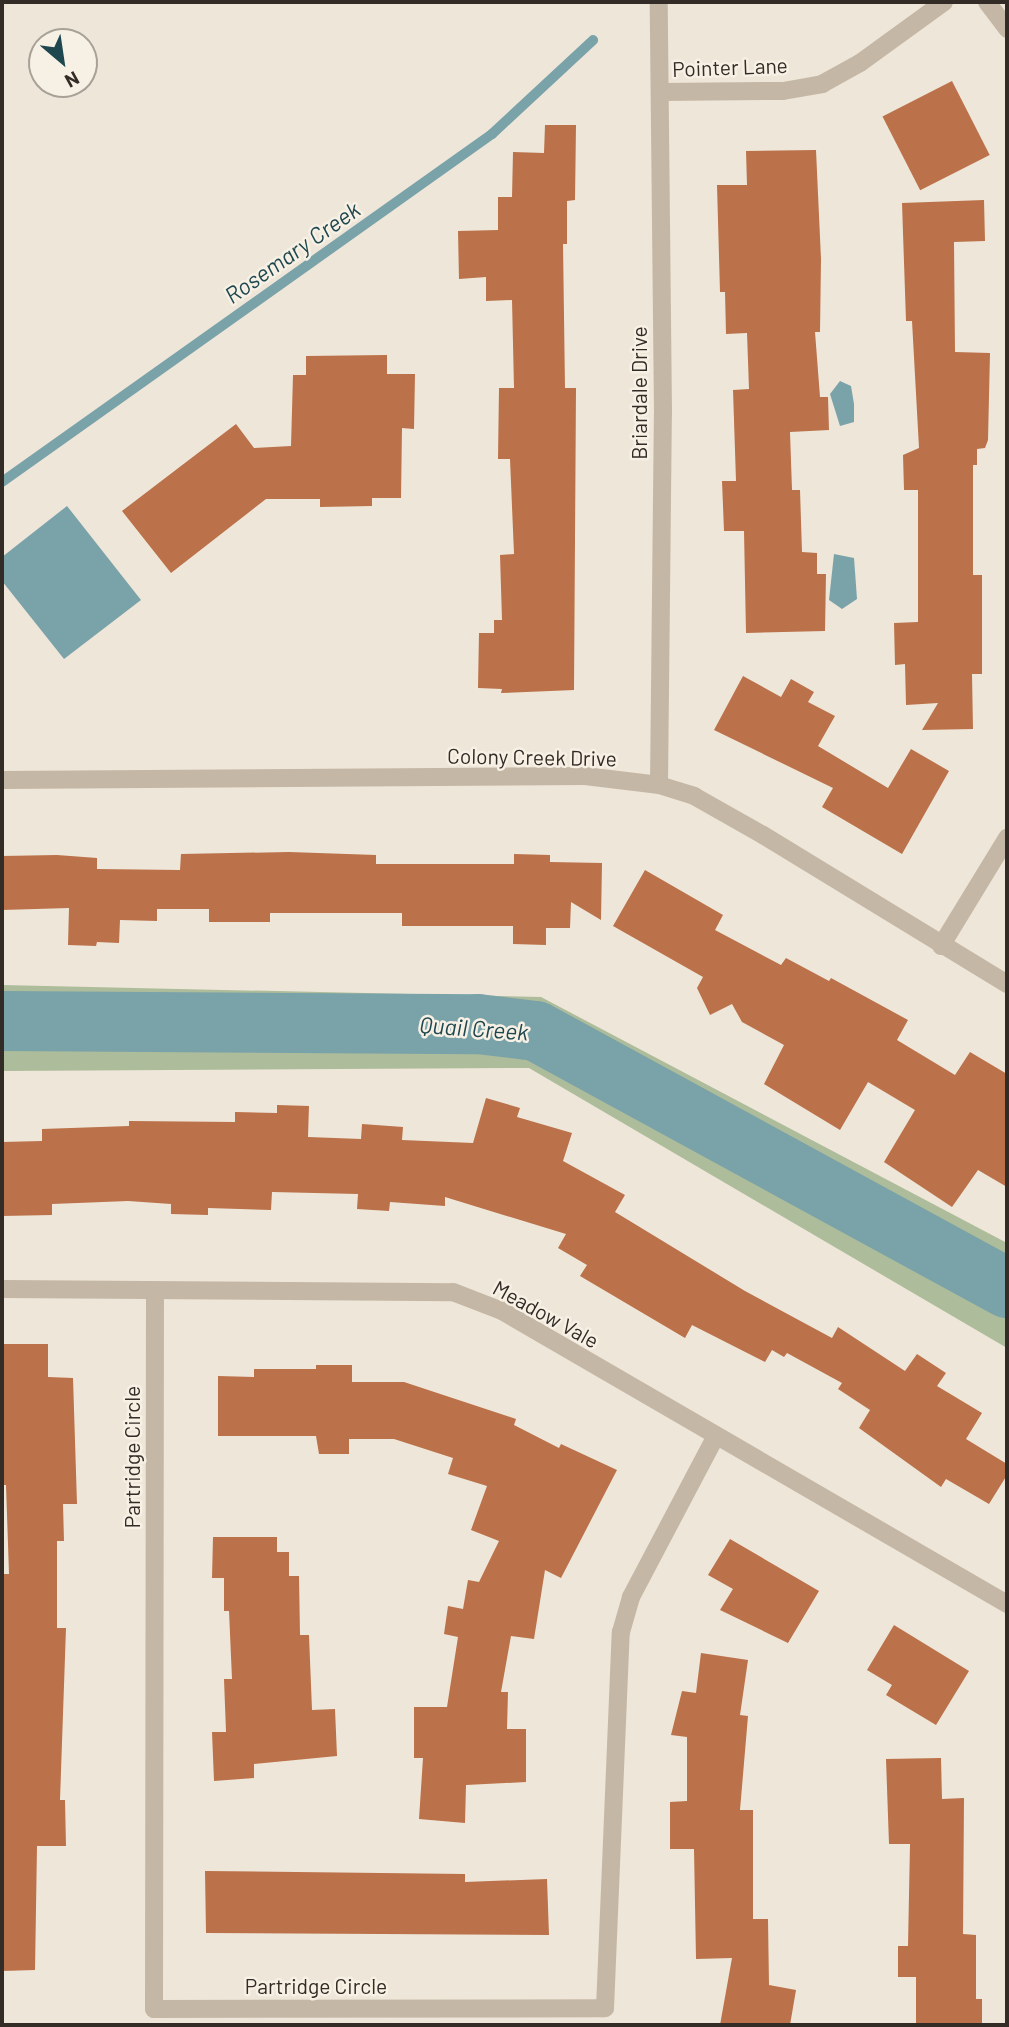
<!DOCTYPE html>
<style>
body{margin:0}
#map{position:relative;width:1009px;height:2027px;overflow:hidden;background:#eee6d8;font-family:Barlow,sans-serif}
div>[style]{position:absolute}
.green>*{inset:0;background:#adbc9a}
.water>*{inset:0;background:#7aa2a9}
.stream>*{height:10px;margin:-5px;padding:0 5px;transform-origin:5px;border-radius:5px;background:#7aa2a9}
.river>*{height:60px;margin:-30px;padding:0 30px;transform-origin:30px;border-radius:30px;background:#7aa2a9}
.building>*{inset:0;background:#bb7149;transform-origin:0 0}
.minor>*{height:18px;margin:-9px;padding:0 9px;transform-origin:9px;border-radius:9px;background:#c5b7a5}
span{translate:-50% -50%;white-space:nowrap;text-align:center;line-height:1.15;-webkit-text-stroke:5px #f7f0e4;paint-order:stroke}
.street-label{font-size:21px;color:#322b26}
.water-label{font-size:23px;color:#1f474f;font-style:italic}
.frame{position:absolute;inset:0;border:4px solid #322b26;pointer-events:none}
.north{position:absolute;left:28px;top:28px;width:70px;height:70px;box-sizing:border-box;background:#f7f0e4;border:2px solid #a8a198;border-radius:50%;rotate:151deg;font-size:19px;font-weight:700;line-height:28px;text-align:center;color:#322b26}
.north::after{content:'';display:block;margin:auto;width:24px;height:32px;background:#1f474f;clip-path:polygon(50% 0,100% 100%,50% 72%,0 100%)}
</style>
<div id="map">
<div class="green">
<div style="clip-path:polygon(2px 985px,541px 997px,1007px 1243px,1007px 1348px,529px 1068px,2px 1071px)"></div>
</div>
<div class="water">
<div style="clip-path:polygon(840px 381px,851px 386px,854px 404px,854px 422px,840px 426px,830px 394px)"></div>
<div style="clip-path:polygon(67px 506px,141px 600px,64px 659px,2px 581px,2px 557px)"></div>
<div style="clip-path:polygon(834px 554px,854px 558px,857px 599px,842px 609px,829px 600px)"></div>
</div>
<div class="stream">
<div style="left:2px;top:482px;width:601px;rotate:-35.38deg"></div>
<div style="left:492px;top:134px;width:138px;rotate:-42.9deg"></div>
</div>
<div class="river">
<div style="left:2px;top:1021px;width:476px;rotate:0.4deg"></div>
<div style="left:478px;top:1024px;width:58px;rotate:6.9deg"></div>
<div style="left:536px;top:1031px;width:537px;rotate:28.62deg"></div>
</div>
<div class="building">
<div style="left:952px;top:81px;width:83px;height:78px;rotate:63deg"></div>
<div style="clip-path:polygon(545px 125px,576px 125px,575px 200px,567px 201px,567px 244px,563px 244px,565px 388px,576px 388px,574px 690px,501px 693px,502px 689px,478px 688px,479px 633px,494px 633px,494px 620px,502px 620px,500px 555px,514px 554px,510px 459px,498px 459px,499px 388px,514px 388px,512px 300px,486px 301px,486px 277px,459px 279px,458px 231px,498px 230px,498px 197px,512px 197px,513px 152px,544px 153px)"></div>
<div style="clip-path:polygon(816px 150px,821px 259px,820px 332px,815px 332px,820px 397px,828px 397px,829px 430px,790px 432px,792px 490px,800px 490px,802px 552px,817px 553px,817px 574px,826px 574px,825px 631px,746px 633px,744px 531px,724px 531px,722px 481px,736px 481px,733px 390px,749px 389px,747px 333px,726px 334px,725px 292px,720px 292px,717px 185px,747px 185px,746px 151px)"></div>
<div style="clip-path:polygon(984px 200px,985px 241px,954px 242px,955px 352px,990px 353px,988px 440px,985px 448px,977px 449px,977px 465px,973px 465px,973px 575px,982px 575px,982px 674px,972px 674px,973px 729px,922px 730px,938px 703px,906px 705px,905px 664px,895px 665px,894px 623px,918px 622px,918px 490px,904px 490px,903px 455px,919px 448px,912px 321px,906px 321px,902px 203px)"></div>
<div style="clip-path:polygon(387px 355px,387px 374px,415px 374px,414px 429px,402px 428px,401px 498px,372px 498px,372px 506px,320px 507px,320px 499px,266px 499px,171px 573px,122px 511px,236px 424px,254px 448px,291px 446px,293px 375px,306px 375px,306px 356px)"></div>
<div style="clip-path:polygon(743px 676px,781px 697px,791px 679px,814px 692px,808px 702px,835px 716px,818px 746px,888px 788px,911px 749px,949px 771px,902px 854px,822px 807px,833px 788px,714px 730px)"></div>
<div style="clip-path:polygon(289px 852px,376px 855px,376px 864px,514px 864px,514px 854px,550px 855px,550px 862px,602px 863px,601px 920px,571px 902px,570px 928px,546px 928px,546px 945px,513px 944px,513px 926px,402px 926px,402px 913px,270px 913px,270px 922px,209px 922px,209px 909px,157px 909px,157px 921px,120px 920px,119px 943px,97px 942px,96px 946px,68px 945px,69px 908px,2px 910px,2px 856px,57px 855px,97px 858px,97px 869px,180px 870px,181px 854px)"></div>
<div style="clip-path:polygon(645px 870px,723px 915px,715px 930px,781px 965px,786px 958px,829px 981px,831px 978px,908px 1020px,897px 1040px,955px 1075px,970px 1052px,1007px 1074px,1007px 1187px,978px 1170px,952px 1207px,884px 1162px,915px 1110px,868px 1082px,840px 1130px,764px 1084px,784px 1045px,742px 1022px,732px 1004px,710px 1015px,697px 988px,703px 977px,613px 926px)"></div>
<div style="clip-path:polygon(486px 1098px,520px 1108px,517px 1117px,572px 1133px,563px 1161px,625px 1195px,615px 1212px,745px 1291px,832px 1338px,838px 1327px,905px 1371px,917px 1354px,946px 1373px,937px 1386px,982px 1413px,966px 1439px,1007px 1464px,1007px 1475px,989px 1504px,946px 1479px,941px 1487px,859px 1428px,870px 1410px,838px 1389px,842px 1383px,787px 1353px,784px 1357px,772px 1350px,765px 1362px,692px 1325px,685px 1338px,580px 1276px,587px 1265px,558px 1248px,566px 1234px,445px 1197px,445px 1206px,390px 1202px,389px 1211px,357px 1209px,358px 1194px,272px 1192px,271px 1210px,208px 1208px,208px 1215px,171px 1214px,171px 1204px,128px 1201px,52px 1204px,52px 1215px,2px 1216px,2px 1142px,42px 1141px,42px 1129px,129px 1126px,129px 1121px,235px 1122px,235px 1112px,277px 1113px,277px 1105px,309px 1106px,308px 1137px,361px 1139px,362px 1124px,403px 1127px,402px 1140px,473px 1143px)"></div>
<div style="clip-path:polygon(2px 1344px,48px 1344px,48px 1377px,73px 1378px,77px 1504px,63px 1504px,64px 1541px,57px 1541px,57px 1628px,66px 1628px,60px 1800px,65px 1800px,66px 1846px,37px 1846px,35px 1970px,2px 1971px,2px 1574px,9px 1574px,6px 1485px,2px 1485px)"></div>
<div style="clip-path:polygon(316px 1365px,352px 1365px,352px 1382px,404px 1382px,516px 1419px,514px 1425px,559px 1448px,561px 1444px,617px 1470px,561px 1578px,545px 1570px,534px 1639px,511px 1636px,501px 1692px,508px 1692px,507px 1729px,526px 1729px,526px 1782px,466px 1785px,465px 1823px,419px 1819px,423px 1758px,414px 1758px,414px 1707px,447px 1707px,458px 1637px,444px 1634px,448px 1606px,463px 1609px,468px 1580px,479px 1582px,499px 1541px,471px 1530px,487px 1486px,448px 1474px,453px 1458px,394px 1439px,349px 1439px,349px 1454px,319px 1454px,316px 1436px,218px 1436px,218px 1376px,254px 1377px,254px 1369px,316px 1369px)"></div>
<div style="clip-path:polygon(213px 1537px,277px 1537px,277px 1552px,289px 1552px,289px 1576px,299px 1576px,300px 1635px,309px 1635px,312px 1710px,335px 1709px,337px 1756px,254px 1764px,254px 1778px,214px 1781px,212px 1732px,226px 1732px,224px 1679px,232px 1679px,229px 1611px,224px 1611px,224px 1578px,212px 1578px)"></div>
<div style="clip-path:polygon(730px 1539px,819px 1591px,788px 1643px,720px 1610px,733px 1589px,708px 1575px)"></div>
<div style="clip-path:polygon(894px 1625px,969px 1671px,936px 1725px,886px 1695px,892px 1685px,867px 1670px)"></div>
<div style="clip-path:polygon(701px 1653px,748px 1660px,740px 1715px,748px 1716px,740px 1810px,753px 1810px,753px 1919px,768px 1919px,769px 1985px,796px 1990px,790px 2025px,720px 2025px,732px 1958px,696px 1959px,694px 1849px,670px 1849px,670px 1802px,687px 1801px,687px 1737px,671px 1735px,682px 1691px,696px 1693px)"></div>
<div style="clip-path:polygon(941px 1758px,942px 1799px,964px 1798px,963px 1934px,976px 1935px,976px 1999px,982px 1999px,982px 2025px,916px 2025px,916px 1977px,898px 1977px,898px 1946px,908px 1946px,910px 1844px,889px 1844px,886px 1759px)"></div>
<div style="clip-path:polygon(205px 1871px,465px 1874px,465px 1882px,547px 1879px,549px 1935px,206px 1933px)"></div>
</div>
<div class="minor">
<div style="left:987px;top:2px;width:34px;rotate:53deg"></div>
<div style="left:660px;top:92px;width:123px;rotate:-0.5deg"></div>
<div style="left:783px;top:91px;width:40px;rotate:-10deg"></div>
<div style="left:822px;top:84px;width:43px;rotate:-28.9deg"></div>
<div style="left:860px;top:63px;width:104px;rotate:-36deg"></div>
<div style="left:2px;top:780px;width:583px;rotate:-0.39deg"></div>
<div style="left:585px;top:776px;width:75px;rotate:6.9deg"></div>
<div style="left:659px;top:785px;width:37px;rotate:17deg"></div>
<div style="left:694px;top:796px;width:79px;rotate:29.5deg"></div>
<div style="left:763px;top:835px;width:286px;rotate:31.4deg"></div>
<div style="left:659px;top:785px;width:371px;rotate:-89.4deg"></div>
<div style="left:663px;top:414px;width:412px;rotate:-90.6deg"></div>
<div style="left:941px;top:946px;width:127px;rotate:-58.6deg"></div>
<div style="left:2px;top:1289px;width:451px;rotate:0.4deg"></div>
<div style="left:453px;top:1292px;width:53px;rotate:21.2deg"></div>
<div style="left:502px;top:1311px;width:584px;rotate:30.12deg"></div>
<div style="left:155px;top:1290px;width:719px;rotate:90.08deg"></div>
<div style="left:154px;top:2009px;width:451px;rotate:-0.1deg"></div>
<div style="left:605px;top:2008px;width:376px;rotate:-87.6deg"></div>
<div style="left:621px;top:1632px;width:36px;rotate:-74deg"></div>
<div style="left:631px;top:1597px;width:180px;rotate:-62.2deg"></div>
</div>
<div class="street-label">
<span style="left:730px;top:67px;rotate:-2deg">Pointer Lane</span>
<span style="left:639px;top:393px;rotate:-90deg">Briardale Drive</span>
<span style="left:532px;top:757px;rotate:1deg">Colony Creek Drive</span>
<span style="left:546px;top:1314px;rotate:29deg">Meadow Vale</span>
<span style="left:132px;top:1457px;rotate:-90deg">Partridge Circle</span>
<span style="left:316px;top:1986px">Partridge Circle</span>
</div>
<div class="water-label">
<span style="left:292px;top:252px;rotate:-35deg">Rosemary Creek</span>
<span style="left:474px;top:1028px;rotate:4deg">Quail Creek</span>
</div>
<div class="frame"></div>
<div class="north">N</div>
</div>
